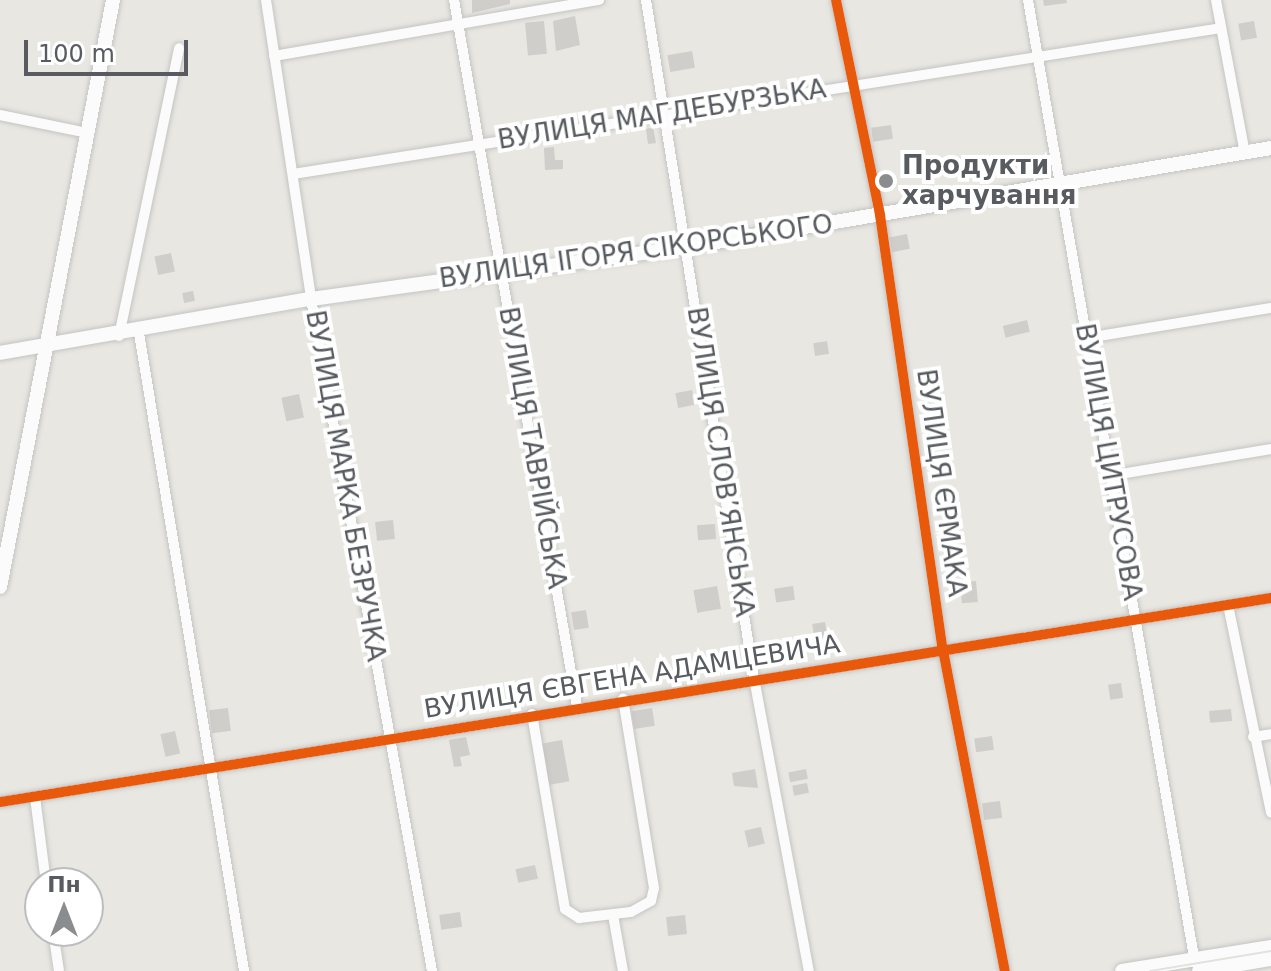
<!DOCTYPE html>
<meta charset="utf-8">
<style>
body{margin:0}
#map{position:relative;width:1271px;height:971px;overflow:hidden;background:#e8e7e2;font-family:"DejaVu Sans",sans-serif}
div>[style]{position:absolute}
.building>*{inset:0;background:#cfcecb;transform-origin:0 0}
.roads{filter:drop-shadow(0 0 2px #c4c4c3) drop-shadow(0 0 2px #c4c4c3)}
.street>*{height:10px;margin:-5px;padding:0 5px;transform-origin:5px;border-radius:5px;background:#fcfbfb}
.secondary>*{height:14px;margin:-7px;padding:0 7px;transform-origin:7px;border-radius:7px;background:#fcfbfb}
.tram>*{height:2px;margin:-1px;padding:0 1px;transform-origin:1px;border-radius:1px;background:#e1e1e0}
.cycleway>*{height:10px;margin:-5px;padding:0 5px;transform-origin:5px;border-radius:5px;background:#e8590c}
.dots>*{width:22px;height:22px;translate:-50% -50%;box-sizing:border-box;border:4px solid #fff;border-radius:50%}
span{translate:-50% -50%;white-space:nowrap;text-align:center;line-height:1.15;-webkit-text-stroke:8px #fff;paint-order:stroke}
.street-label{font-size:26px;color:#585b60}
.poi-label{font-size:26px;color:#585b60;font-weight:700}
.left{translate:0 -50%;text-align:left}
.north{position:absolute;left:24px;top:867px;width:80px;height:80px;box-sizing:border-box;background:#fff;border:2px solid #bcbdbf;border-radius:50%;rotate:0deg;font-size:22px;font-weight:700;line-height:32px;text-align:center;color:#585b60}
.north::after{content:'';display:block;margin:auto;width:28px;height:36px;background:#8a8c8e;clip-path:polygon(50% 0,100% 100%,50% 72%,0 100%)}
.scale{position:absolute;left:24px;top:40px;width:164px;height:36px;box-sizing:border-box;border:4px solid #585b60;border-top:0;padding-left:10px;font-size:24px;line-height:28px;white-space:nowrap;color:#585b60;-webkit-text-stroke:6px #fff;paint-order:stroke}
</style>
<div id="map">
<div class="building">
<div style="clip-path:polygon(472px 0,510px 0,510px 4px,472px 13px)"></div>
<div style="clip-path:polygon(1043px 0,1066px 0,1067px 3px,1044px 6px)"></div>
<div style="clip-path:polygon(575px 16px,580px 45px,556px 51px,553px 21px)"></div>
<div style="left:544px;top:21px;width:33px;height:19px;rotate:85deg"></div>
<div style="left:1254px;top:21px;width:17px;height:16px;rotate:80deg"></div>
<div style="left:692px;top:51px;width:17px;height:25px;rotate:80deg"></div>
<div style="left:891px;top:125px;width:14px;height:20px;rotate:82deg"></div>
<div style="clip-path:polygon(653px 127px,656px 143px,648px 144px,646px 129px)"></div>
<div style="clip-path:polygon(554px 147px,555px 160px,563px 160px,563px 169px,545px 170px,544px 148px)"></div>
<div style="left:907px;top:234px;width:15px;height:18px;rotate:79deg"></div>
<div style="left:171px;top:253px;width:19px;height:17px;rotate:78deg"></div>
<div style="left:193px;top:291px;width:10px;height:11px;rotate:79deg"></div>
<div style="left:1027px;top:320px;width:12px;height:25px;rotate:76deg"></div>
<div style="left:827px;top:341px;width:13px;height:14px;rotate:81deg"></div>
<div style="left:692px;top:390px;width:15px;height:17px;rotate:79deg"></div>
<div style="left:299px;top:394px;width:24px;height:18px;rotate:78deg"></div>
<div style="left:393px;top:520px;width:19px;height:18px;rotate:84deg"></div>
<div style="left:715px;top:524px;width:15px;height:18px;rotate:86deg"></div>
<div style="left:976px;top:581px;width:21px;height:16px;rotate:85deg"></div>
<div style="left:717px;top:586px;width:23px;height:24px;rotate:80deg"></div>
<div style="left:793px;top:586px;width:14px;height:19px;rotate:82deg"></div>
<div style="left:586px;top:610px;width:18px;height:15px;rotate:81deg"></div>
<div style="left:825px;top:622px;width:19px;height:13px;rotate:81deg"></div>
<div style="left:1121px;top:683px;width:15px;height:13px;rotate:82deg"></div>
<div style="left:228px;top:708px;width:23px;height:19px;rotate:83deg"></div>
<div style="left:652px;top:708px;width:18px;height:21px;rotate:81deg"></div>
<div style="left:1231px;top:709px;width:12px;height:22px;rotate:85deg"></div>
<div style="left:175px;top:731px;width:23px;height:15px;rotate:77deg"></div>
<div style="left:992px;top:736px;width:14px;height:18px;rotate:82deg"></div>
<div style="clip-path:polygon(466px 737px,470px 755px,460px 757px,462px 766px,454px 767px,449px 740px)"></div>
<div style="left:562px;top:740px;width:42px;height:21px;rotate:80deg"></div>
<div style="clip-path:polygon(755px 769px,758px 788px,734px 786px,732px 773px)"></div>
<div style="left:806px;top:769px;width:10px;height:18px;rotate:79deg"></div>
<div style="left:807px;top:783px;width:10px;height:15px;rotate:79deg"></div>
<div style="left:1000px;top:801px;width:17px;height:18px;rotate:83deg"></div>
<div style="left:761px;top:827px;width:17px;height:17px;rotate:77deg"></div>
<div style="left:535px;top:865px;width:14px;height:20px;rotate:78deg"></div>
<div style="left:460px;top:912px;width:15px;height:21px;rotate:82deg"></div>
<div style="left:685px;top:915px;width:19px;height:19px;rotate:84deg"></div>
</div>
<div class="roads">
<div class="street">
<div style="left:266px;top:0;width:302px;rotate:81.4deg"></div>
<div style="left:311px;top:299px;width:683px;rotate:79.79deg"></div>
<div style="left:454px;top:0;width:717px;rotate:80.12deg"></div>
<div style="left:646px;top:0;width:687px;rotate:80.95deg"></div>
<div style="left:754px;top:678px;width:298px;rotate:79.4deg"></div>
<div style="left:836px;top:0;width:219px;rotate:78.4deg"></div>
<div style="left:880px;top:215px;width:440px;rotate:81.8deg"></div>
<div style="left:943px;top:650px;width:327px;rotate:79.1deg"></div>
<div style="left:1028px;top:0;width:977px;rotate:80.16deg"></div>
<div style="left:1216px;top:0;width:156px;rotate:79.3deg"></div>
<div style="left:274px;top:56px;width:330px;rotate:-9.8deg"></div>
<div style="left:0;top:115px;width:90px;rotate:11.6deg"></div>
<div style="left:293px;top:174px;width:939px;rotate:-8.94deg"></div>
<div style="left:139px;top:333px;width:647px;rotate:80.65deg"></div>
<div style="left:119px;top:336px;width:294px;rotate:-78.2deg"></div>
<div style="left:1087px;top:338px;width:186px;rotate:-9.3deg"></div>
<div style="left:1114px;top:475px;width:159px;rotate:-9.4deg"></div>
<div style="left:1228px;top:605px;width:212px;rotate:78.3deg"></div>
<div style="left:532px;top:714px;width:198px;rotate:80.4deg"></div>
<div style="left:565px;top:909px;width:17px;rotate:33deg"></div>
<div style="left:579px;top:918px;width:52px;rotate:-6.6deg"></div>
<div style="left:631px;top:912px;width:23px;rotate:-29deg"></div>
<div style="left:651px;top:901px;width:13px;rotate:-77deg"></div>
<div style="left:654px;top:888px;width:192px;rotate:-99.3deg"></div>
<div style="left:1253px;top:737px;width:18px;rotate:-9deg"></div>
<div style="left:35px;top:797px;width:87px;rotate:82.7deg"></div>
<div style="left:0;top:802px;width:1287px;rotate:-9.12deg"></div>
<div style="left:613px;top:915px;width:57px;rotate:79.9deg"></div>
<div style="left:53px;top:931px;width:40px;rotate:81.5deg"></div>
</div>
<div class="secondary">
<div style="left:0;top:353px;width:316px;rotate:-9.9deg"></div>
<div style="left:311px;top:299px;width:380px;rotate:-7.9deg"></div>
<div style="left:687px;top:247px;width:592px;rotate:-9.62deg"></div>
<div style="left:0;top:587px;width:598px;rotate:-79.1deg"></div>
<div style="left:1122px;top:971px;width:151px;rotate:-9.2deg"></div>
<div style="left:1199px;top:971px;width:73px;rotate:-9.5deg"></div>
</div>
</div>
<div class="tram">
<div style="left:1150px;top:971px;width:123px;rotate:-9.4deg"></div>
</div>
<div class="cycleway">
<div style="left:836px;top:0;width:219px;rotate:78.4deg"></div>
<div style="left:880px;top:215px;width:440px;rotate:81.8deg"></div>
<div style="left:943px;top:650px;width:327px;rotate:79.1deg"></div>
<div style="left:0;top:802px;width:1287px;rotate:-9.12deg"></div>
</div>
<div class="dots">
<div style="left:886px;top:181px;background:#8a8c8e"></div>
</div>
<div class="street-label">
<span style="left:662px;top:115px;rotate:-9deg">ВУЛИЦЯ МАГДЕБУРЗЬКА</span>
<span style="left:636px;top:252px;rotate:-8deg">ВУЛИЦЯ ІГОРЯ СІКОРСЬКОГО</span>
<span style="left:532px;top:448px;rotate:80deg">ВУЛИЦЯ ТАВРІЙСЬКА</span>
<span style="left:720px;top:462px;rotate:81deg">ВУЛИЦЯ СЛОВ’ЯНСЬКА</span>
<span style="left:1108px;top:462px;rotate:80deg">ВУЛИЦЯ ЦИТРУСОВА</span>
<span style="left:941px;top:483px;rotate:82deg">ВУЛИЦЯ ЄРМАКА</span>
<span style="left:345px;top:486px;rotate:80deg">ВУЛИЦЯ МАРКА БЕЗРУЧКА</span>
<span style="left:632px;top:677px;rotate:-9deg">ВУЛИЦЯ ЄВГЕНА АДАМЦЕВИЧА</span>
</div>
<div class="poi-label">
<span class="left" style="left:902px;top:181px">Продукти<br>харчування</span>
</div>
<div class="north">Пн</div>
<div class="scale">100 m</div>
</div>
